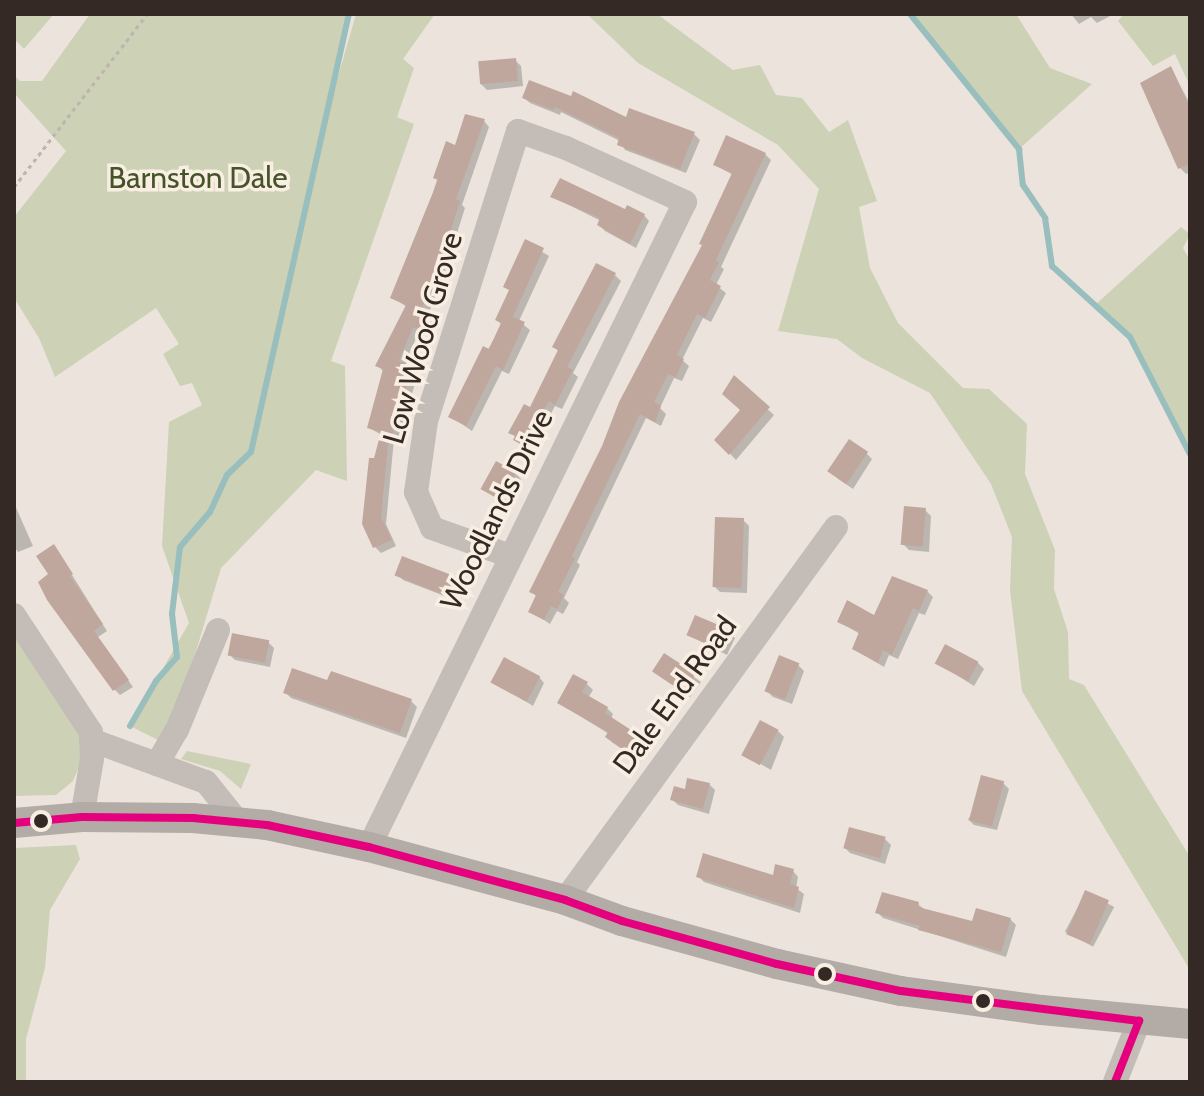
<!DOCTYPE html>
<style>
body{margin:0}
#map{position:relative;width:1204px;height:1096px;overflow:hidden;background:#ece4dc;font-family:Cabin,sans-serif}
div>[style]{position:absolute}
.green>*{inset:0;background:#cdd1b6}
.shadow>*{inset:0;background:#0003;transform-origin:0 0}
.stream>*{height:6px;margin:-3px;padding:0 3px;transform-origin:3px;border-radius:3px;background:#98bebd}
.building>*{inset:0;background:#c0a79d;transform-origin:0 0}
.path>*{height:3px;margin-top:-1.5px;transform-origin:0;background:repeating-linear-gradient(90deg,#bdb5ae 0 4px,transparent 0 8px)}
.minor>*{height:24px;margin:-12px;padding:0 12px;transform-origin:12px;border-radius:12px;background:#c4bcb6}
.major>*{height:30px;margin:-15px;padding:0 15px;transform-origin:15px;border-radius:15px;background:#b3aba5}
.bus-1>*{height:8px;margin:-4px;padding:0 4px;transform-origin:4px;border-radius:4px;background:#e5007d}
.dots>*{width:22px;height:22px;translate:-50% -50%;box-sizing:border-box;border:4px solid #f9eee2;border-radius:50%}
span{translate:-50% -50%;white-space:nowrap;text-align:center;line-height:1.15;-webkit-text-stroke:7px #f9eee2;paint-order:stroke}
.park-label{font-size:30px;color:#445328}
.street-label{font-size:30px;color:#342925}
.frame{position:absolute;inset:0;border:16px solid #342925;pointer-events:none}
</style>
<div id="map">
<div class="green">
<div style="clip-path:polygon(14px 14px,54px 14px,24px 49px,14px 39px)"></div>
<div style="clip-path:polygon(90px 14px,349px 14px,329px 108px,356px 14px,435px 14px,403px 59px,414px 68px,397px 117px,414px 124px,331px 361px,345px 366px,347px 481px,316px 470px,221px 568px,168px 745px,130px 726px,189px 623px,162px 546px,169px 422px,202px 405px,192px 383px,180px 386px,163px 354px,179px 344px,156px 308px,55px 377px,39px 338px,14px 298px,14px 217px,66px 151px,14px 93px,14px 75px,20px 81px,42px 81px)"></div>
<div style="clip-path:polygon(587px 14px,657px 14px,733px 70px,760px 65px,776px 95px,802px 98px,829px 132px,848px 120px,877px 201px,859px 207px,870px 268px,898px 323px,963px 388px,989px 389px,1027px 424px,1025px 474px,1055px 550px,1054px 589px,1068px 632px,1069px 679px,1084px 685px,1190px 857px,1190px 970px,1022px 691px,1010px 590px,1012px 537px,991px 484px,930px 393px,862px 358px,837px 339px,778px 331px,819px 189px,778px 145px,638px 63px)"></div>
<div style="clip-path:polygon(910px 14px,1016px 14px,1050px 68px,1092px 84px,1019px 149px)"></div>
<div style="clip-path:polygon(1124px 14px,1190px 14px,1190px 86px,1175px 54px,1153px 66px,1118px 21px)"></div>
<div style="clip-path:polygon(1181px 227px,1190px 234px,1183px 248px,1190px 260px,1190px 454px,1130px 337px,1095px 305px)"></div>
<div style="clip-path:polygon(14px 626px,84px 724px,82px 760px,73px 781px,56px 795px,14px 796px)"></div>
<div style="clip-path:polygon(187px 751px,251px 764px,241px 789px,220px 771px,181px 759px)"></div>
<div style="clip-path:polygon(76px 845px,80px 859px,50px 910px,45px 968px,26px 1039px,26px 1082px,14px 1082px,14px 848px)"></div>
</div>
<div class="shadow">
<div style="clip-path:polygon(1071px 14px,1112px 14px,1112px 15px,1097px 23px,1091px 17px,1079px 24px)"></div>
<div style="clip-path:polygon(515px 60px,521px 66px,523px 86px,487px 90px,481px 84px)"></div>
<div style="clip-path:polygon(1171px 68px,1190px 104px,1190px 172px,1186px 174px,1180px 168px)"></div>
<div style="clip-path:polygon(524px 98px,694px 134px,700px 140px,686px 173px,625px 150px,620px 141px,561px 112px,560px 115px,530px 103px)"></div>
<div style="clip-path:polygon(484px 121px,489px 127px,462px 205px,465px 208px,444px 274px,428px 315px,434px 321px,428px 335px,419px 331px,405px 365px,418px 374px,398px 440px,394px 439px,386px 524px,396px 546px,381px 553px,375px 547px,375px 460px,382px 435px,369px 428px,384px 372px,378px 366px,407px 307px,393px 298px,420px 235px,448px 144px,456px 147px)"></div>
<div style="clip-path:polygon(765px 154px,771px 160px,721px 267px,724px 269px,716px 285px,726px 293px,711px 322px,703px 318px,682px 360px,689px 366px,682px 381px,674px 378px,660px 408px,666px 414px,661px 426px,646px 418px,577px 562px,580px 565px,564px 598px,569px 603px,563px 614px,557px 611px,550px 624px,530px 611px,537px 597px,531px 591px,704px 246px,733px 175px,715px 165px)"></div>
<div style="clip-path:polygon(553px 197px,644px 215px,649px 221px,636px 248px,605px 231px,599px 225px,601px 221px)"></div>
<div style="clip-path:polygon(526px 242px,549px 256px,519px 321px,530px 330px,509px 374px,502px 371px,472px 431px,450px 416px,502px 325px,497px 320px,510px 291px,505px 286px)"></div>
<div style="clip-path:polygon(615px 275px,621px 281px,573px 373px,578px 377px,562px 409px,555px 406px,531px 451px,511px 432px,531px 409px,559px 352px,555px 347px)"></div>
<div style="clip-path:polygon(734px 378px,774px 415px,736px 460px,717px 440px,742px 410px)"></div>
<div style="clip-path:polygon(866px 453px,872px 459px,853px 489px,837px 478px)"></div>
<div style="clip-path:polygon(515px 473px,521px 479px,508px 504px,484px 488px)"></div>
<div style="clip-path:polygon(14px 503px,33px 546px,18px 552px,14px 547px)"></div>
<div style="clip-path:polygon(925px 510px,931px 516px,929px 552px,909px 550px,903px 544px)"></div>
<div style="clip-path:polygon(743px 520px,749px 526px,747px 593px,720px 592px,714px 586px)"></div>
<div style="clip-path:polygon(54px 546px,107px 631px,98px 637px,133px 687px,120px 695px,115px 690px)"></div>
<div style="clip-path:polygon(397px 574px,460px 581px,466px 587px,460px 602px,403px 580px)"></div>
<div style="clip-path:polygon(927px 591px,933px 597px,925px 615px,919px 613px,898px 659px,889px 655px,884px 667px,854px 649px,860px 634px,839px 622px,875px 617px)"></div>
<div style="clip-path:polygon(729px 632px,735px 638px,727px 655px,687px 634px)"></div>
<div style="clip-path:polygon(268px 642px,274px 648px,270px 667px,235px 660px,229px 654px)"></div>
<div style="clip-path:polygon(664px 656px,701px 682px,690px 697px,659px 676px)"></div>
<div style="clip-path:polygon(936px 662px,978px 663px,984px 669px,974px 686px)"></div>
<div style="clip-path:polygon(798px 665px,804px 671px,792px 704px,773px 697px,767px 691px)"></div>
<div style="clip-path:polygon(539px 677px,544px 683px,533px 706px,494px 682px)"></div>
<div style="clip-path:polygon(587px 684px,593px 690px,588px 698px,607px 708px,613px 714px,611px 719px,649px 746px,640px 761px,613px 743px,607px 737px,609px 734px,559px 703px)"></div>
<div style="clip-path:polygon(286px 693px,411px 701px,417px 707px,406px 738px,291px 698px)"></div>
<div style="clip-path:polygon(778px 731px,784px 737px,771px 770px,747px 756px)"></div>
<div style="clip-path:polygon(1003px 783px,1009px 789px,997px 830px,974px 825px,968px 819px)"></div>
<div style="clip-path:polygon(709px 784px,715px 790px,709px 814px,678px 805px,672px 799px)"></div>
<div style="clip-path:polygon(885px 839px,891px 845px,885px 864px,850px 853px,844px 847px)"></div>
<div style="clip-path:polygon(793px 871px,798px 877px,796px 888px,804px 894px,800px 913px,704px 882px,698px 876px,774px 877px)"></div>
<div style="left:1086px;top:892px;width:32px;height:45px;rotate:28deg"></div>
<div style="clip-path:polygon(918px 904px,925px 910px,974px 923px,1010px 919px,1016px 925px,1006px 957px,883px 918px,877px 912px)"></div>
</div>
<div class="stream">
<div style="left:910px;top:14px;width:174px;rotate:51.1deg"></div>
<div style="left:1019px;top:149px;width:36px;rotate:84deg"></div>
<div style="left:1023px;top:185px;width:40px;rotate:56deg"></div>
<div style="left:1045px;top:218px;width:49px;rotate:81.7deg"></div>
<div style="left:1052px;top:266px;width:105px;rotate:42.3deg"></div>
<div style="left:1130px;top:337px;width:131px;rotate:62.9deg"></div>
<div style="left:130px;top:726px;width:52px;rotate:-60deg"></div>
<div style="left:156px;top:681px;width:32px;rotate:-49deg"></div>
<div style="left:177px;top:657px;width:43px;rotate:-96.6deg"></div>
<div style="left:172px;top:614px;width:67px;rotate:-83.2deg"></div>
<div style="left:180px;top:547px;width:46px;rotate:-49.4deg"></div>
<div style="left:210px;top:512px;width:41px;rotate:-65.3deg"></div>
<div style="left:227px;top:475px;width:33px;rotate:-44deg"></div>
<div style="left:251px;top:452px;width:449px;rotate:-77.4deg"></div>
</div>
<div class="building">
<div style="left:516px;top:58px;width:23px;height:38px;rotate:85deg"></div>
<div style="clip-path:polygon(1171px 66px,1190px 108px,1190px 164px,1178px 169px,1140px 83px)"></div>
<div style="clip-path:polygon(529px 80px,571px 96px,573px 91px,626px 117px,629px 108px,695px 132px,680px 169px,617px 145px,619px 138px,555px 107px,554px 110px,522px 98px)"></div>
<div style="clip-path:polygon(465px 114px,485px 119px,456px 199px,460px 201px,439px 268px,421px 310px,429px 313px,422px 331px,413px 327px,399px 361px,413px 366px,392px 435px,389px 434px,381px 517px,392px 540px,373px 548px,362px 524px,369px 458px,374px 458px,381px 432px,367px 428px,383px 369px,375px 366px,406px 305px,390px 298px,438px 180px,433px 178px,446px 141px,455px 145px)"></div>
<div style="clip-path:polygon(726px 135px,766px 153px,716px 260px,719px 262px,710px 280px,721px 286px,705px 318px,697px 314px,677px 355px,684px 359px,676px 377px,668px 374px,654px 402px,661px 406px,655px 422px,640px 414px,572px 556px,575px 558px,558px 592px,564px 595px,557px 609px,551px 606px,544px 620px,528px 612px,536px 595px,529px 592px,602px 446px,619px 402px,702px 245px,699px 244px,732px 173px,713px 165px)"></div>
<div style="clip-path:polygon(560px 178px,625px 209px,627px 205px,645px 214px,630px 244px,597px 225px,600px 218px,550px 197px)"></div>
<div style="clip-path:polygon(525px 239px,544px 248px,513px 317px,525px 322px,503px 370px,496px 366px,466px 426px,448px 417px,483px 346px,489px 349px,501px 323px,495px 320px,509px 290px,503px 287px)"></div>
<div style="clip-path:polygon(596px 263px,616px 273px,567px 367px,573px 370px,555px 405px,549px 401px,524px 446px,513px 440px,515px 436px,508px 433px,524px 404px,530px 407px,558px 350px,552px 347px)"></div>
<div style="clip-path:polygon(734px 375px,770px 407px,729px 455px,714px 440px,740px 410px,722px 394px)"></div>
<div style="left:849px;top:439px;width:23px;height:39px;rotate:34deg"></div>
<div style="left:496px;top:461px;width:23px;height:32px;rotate:29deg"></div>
<div style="left:904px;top:506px;width:22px;height:39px;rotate:5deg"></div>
<div style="left:715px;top:517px;width:29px;height:70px;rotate:2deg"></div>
<div style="clip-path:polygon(54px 544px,73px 574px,70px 576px,103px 624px,94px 631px,129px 680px,113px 691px,47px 600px,38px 582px,48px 574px,36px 556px)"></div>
<div style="left:402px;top:556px;width:63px;height:21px;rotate:21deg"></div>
<div style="clip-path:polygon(892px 576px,928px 590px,919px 611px,913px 608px,892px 655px,883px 650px,878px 663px,852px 649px,859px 632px,837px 622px,847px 600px,874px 615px)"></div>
<div style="left:695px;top:615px;width:38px;height:22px;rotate:23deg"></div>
<div style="left:232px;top:633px;width:38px;height:23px;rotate:11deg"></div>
<div style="left:945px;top:644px;width:38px;height:22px;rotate:28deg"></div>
<div style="left:664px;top:653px;width:38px;height:22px;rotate:33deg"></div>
<div style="left:779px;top:655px;width:22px;height:39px;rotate:22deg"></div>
<div style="left:504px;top:657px;width:41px;height:29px;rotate:28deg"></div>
<div style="clip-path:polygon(292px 668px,327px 680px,331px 671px,412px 699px,400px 733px,283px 693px)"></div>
<div style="clip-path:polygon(573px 674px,588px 682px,582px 692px,608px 707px,605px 713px,645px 739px,633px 756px,605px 737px,608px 732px,557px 703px)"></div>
<div style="left:760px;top:720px;width:21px;height:40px;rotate:28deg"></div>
<div style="left:981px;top:775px;width:24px;height:47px;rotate:15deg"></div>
<div style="clip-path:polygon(687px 778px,710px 783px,703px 809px,670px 800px,674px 786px,685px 789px)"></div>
<div style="left:849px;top:827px;width:38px;height:22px;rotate:15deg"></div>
<div style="clip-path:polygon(703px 853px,773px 875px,775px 864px,794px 869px,790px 884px,799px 887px,794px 908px,696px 877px)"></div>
<div style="left:1085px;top:890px;width:26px;height:48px;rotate:23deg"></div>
<div style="clip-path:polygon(882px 892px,919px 902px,918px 907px,972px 921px,976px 908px,1011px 918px,1001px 952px,918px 930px,920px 926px,875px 913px)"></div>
</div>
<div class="path">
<div style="left:14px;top:187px;width:218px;rotate:-52.4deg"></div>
</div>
<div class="minor">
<div style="left:14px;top:615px;width:140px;rotate:56.7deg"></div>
<div style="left:91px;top:732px;width:27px;rotate:88deg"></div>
<div style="left:92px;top:759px;width:59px;rotate:99.8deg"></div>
<div style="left:91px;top:740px;width:122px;rotate:20.1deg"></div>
<div style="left:206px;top:782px;width:51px;rotate:51.3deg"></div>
<div style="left:157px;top:764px;width:39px;rotate:-60deg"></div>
<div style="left:177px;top:730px;width:108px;rotate:-67.7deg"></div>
<div style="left:369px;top:847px;width:718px;rotate:-63.9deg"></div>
<div style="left:685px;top:202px;width:131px;rotate:-155.6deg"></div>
<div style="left:566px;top:148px;width:51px;rotate:-160.5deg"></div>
<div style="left:518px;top:131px;width:304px;rotate:107.6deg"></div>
<div style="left:426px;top:421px;width:72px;rotate:98deg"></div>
<div style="left:416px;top:492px;width:39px;rotate:66deg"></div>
<div style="left:432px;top:528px;width:83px;rotate:19.7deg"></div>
<div style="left:565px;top:900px;width:461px;rotate:-54deg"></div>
<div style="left:1115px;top:1082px;width:66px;rotate:-68.5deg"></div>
</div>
<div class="major">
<div style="left:14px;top:823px;width:68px;rotate:-5deg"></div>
<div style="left:82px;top:817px;width:111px;rotate:0.5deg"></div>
<div style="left:193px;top:818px;width:74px;rotate:5.4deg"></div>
<div style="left:267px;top:825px;width:104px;rotate:12.2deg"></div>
<div style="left:369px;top:847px;width:203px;rotate:15.1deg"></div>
<div style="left:565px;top:900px;width:61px;rotate:20.2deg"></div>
<div style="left:622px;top:921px;width:161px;rotate:15.5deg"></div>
<div style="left:777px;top:964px;width:127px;rotate:12.3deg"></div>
<div style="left:901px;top:991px;width:142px;rotate:7.7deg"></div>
<div style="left:1042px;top:1010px;width:149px;rotate:5.4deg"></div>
</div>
<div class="bus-1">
<div style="left:14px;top:823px;width:68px;rotate:-5deg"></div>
<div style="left:82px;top:817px;width:111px;rotate:0.5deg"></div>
<div style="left:193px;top:818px;width:74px;rotate:5.4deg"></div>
<div style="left:267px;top:825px;width:104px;rotate:12.2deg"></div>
<div style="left:369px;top:847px;width:203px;rotate:15.1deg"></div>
<div style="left:565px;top:900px;width:61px;rotate:20.2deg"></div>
<div style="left:622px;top:921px;width:161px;rotate:15.5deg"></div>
<div style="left:777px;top:964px;width:127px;rotate:12.3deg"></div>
<div style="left:901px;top:991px;width:240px;rotate:7.2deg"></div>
<div style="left:1115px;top:1082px;width:66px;rotate:-68.5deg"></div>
</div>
<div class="dots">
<div style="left:41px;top:821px;background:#342925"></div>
<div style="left:825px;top:974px;background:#342925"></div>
<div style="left:983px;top:1001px;background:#342925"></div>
</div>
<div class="park-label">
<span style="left:198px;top:178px">Barnston Dale</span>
</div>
<div class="street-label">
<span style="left:423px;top:338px;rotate:-74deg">Low Wood Grove</span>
<span style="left:497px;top:510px;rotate:-64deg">Woodlands Drive</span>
<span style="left:675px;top:695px;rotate:-54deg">Dale End Road</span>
</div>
<div class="frame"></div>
</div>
